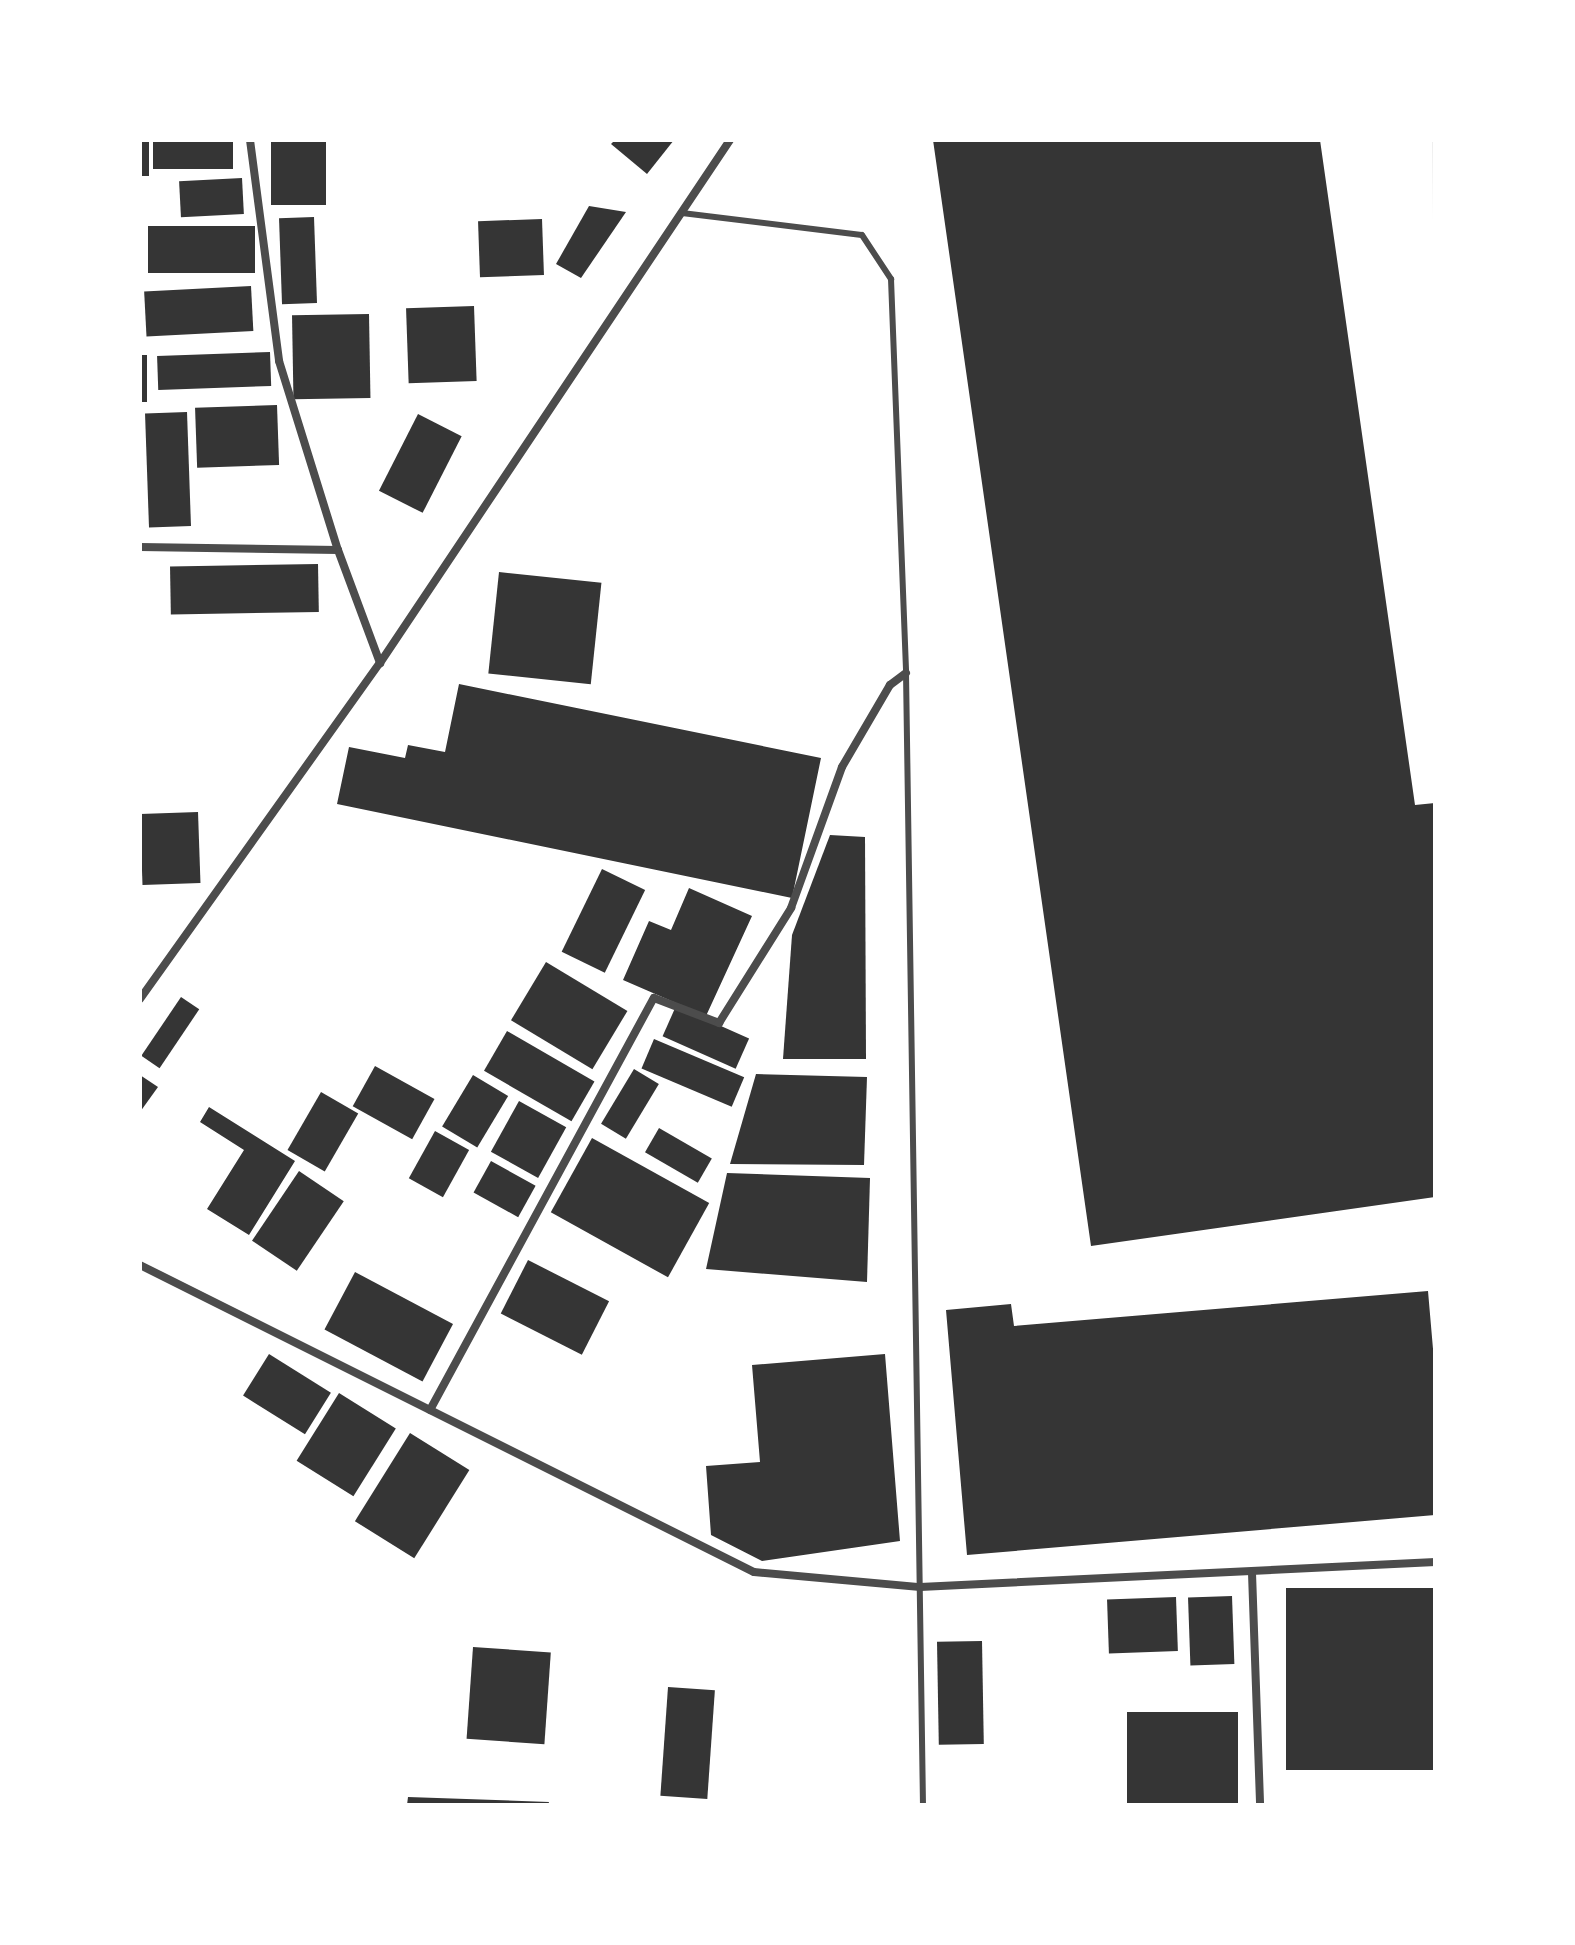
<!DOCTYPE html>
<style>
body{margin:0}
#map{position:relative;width:1575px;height:1945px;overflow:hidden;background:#fff;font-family:"Fira Sans Condensed",sans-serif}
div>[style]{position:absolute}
.green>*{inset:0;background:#eee}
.building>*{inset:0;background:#353535;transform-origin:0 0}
.service>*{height:6px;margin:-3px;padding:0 3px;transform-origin:3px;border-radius:3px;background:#4c4c4c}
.minor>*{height:8px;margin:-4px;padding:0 4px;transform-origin:4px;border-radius:4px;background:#4c4c4c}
span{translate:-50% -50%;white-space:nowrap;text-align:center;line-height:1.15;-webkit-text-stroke:6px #fff;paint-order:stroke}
.frame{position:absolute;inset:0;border:142px solid #fff;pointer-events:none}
</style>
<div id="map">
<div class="green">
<div style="clip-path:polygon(1432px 140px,1435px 140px,1435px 384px)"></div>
</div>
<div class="building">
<div style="left:140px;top:140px;width:9px;height:36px"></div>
<div style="left:153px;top:140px;width:80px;height:29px"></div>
<div style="left:271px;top:140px;width:55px;height:65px"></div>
<div style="clip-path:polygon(615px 140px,674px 140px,647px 174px,611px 144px)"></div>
<div style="clip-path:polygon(933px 140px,1320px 140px,1415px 805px,1435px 803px,1435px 1197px,1091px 1246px)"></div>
<div style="left:242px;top:178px;width:36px;height:63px;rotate:87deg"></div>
<div style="clip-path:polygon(589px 206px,626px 212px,581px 278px,556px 264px)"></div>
<div style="left:314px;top:217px;width:86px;height:35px;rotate:88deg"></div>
<div style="left:542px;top:219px;width:56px;height:64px;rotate:88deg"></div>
<div style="left:255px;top:226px;width:47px;height:107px;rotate:90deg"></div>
<div style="left:251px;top:286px;width:45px;height:107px;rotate:87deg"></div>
<div style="left:474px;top:306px;width:75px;height:68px;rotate:88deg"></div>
<div style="left:369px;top:314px;width:84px;height:77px;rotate:89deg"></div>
<div style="left:270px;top:352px;width:34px;height:113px;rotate:88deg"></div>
<div style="left:140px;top:355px;width:7px;height:47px"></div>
<div style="left:277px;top:405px;width:60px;height:82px;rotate:88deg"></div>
<div style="left:187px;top:412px;width:114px;height:42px;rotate:88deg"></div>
<div style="left:418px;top:414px;width:49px;height:86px;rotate:27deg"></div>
<div style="left:318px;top:564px;width:48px;height:148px;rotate:89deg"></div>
<div style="left:499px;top:572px;width:103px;height:102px;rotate:6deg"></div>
<div style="clip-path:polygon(459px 684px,821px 758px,792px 898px,337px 804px,349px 747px,405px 758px,408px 745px,445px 752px)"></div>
<div style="left:198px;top:812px;width:71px;height:58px;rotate:88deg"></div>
<div style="clip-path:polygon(830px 835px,865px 837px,866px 1059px,783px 1059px,792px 935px)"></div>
<div style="left:602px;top:869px;width:48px;height:92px;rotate:26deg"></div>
<div style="clip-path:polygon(689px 888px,752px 916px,706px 1016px,623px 980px,649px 921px,671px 930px)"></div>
<div style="left:546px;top:962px;width:95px;height:68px;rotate:31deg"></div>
<div style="left:181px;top:997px;width:22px;height:71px;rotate:34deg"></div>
<div style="left:676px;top:1006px;width:80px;height:33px;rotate:24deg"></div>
<div style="left:507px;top:1031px;width:101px;height:46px;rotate:30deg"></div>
<div style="left:654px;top:1039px;width:98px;height:32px;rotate:23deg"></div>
<div style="left:375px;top:1066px;width:68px;height:46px;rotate:29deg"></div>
<div style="left:634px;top:1069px;width:29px;height:64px;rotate:31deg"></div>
<div style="clip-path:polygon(756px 1074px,867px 1077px,864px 1165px,730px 1164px)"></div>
<div style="clip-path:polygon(140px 1075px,158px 1087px,140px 1112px)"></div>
<div style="left:473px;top:1075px;width:41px;height:60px;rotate:31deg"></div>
<div style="left:321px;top:1092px;width:43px;height:67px;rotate:30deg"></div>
<div style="left:519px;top:1101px;width:54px;height:58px;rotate:29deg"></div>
<div style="clip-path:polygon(209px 1107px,295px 1161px,249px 1235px,207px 1209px,244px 1150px,200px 1122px)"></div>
<div style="left:659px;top:1128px;width:61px;height:28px;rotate:30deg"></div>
<div style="left:435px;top:1131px;width:39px;height:54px;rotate:29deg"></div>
<div style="left:592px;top:1138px;width:134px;height:85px;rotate:29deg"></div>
<div style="left:491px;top:1161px;width:51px;height:36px;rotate:29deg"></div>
<div style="left:299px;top:1171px;width:54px;height:84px;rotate:34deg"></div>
<div style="clip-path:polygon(727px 1173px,870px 1178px,867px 1282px,706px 1269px)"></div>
<div style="left:528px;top:1260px;width:91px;height:60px;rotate:27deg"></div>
<div style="left:355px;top:1272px;width:111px;height:65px;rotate:28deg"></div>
<div style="clip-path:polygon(1428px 1291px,1435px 1372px,1435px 1515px,967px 1555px,946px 1310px,1011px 1304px,1014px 1326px)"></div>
<div style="left:269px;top:1354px;width:73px;height:49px;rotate:32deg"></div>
<div style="clip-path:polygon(885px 1354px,900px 1541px,762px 1561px,711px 1535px,706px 1466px,760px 1462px,752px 1365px)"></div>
<div style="left:339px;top:1393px;width:67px;height:80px;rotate:32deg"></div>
<div style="left:410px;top:1433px;width:70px;height:104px;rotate:32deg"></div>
<div style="left:1435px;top:1588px;width:182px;height:149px;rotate:90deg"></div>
<div style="left:1232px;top:1596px;width:68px;height:44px;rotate:88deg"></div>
<div style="left:1176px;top:1597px;width:54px;height:69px;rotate:88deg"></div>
<div style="left:982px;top:1641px;width:103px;height:45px;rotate:89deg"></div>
<div style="left:473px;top:1647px;width:78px;height:92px;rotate:4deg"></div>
<div style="left:668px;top:1687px;width:47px;height:109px;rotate:4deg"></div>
<div style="left:1238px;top:1712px;width:93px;height:111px;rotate:90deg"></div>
<div style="clip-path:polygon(408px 1797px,549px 1802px,548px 1805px,407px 1805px)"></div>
</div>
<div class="service">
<div style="left:682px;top:213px;width:181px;rotate:7deg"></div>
<div style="left:862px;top:235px;width:53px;rotate:56.6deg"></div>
<div style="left:891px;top:279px;width:394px;rotate:87.8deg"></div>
<div style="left:906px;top:673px;width:1132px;rotate:89.14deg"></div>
</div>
<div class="minor">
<div style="left:250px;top:140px;width:223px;rotate:82.5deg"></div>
<div style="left:279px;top:361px;width:198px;rotate:72.7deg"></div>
<div style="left:338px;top:550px;width:121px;rotate:69.6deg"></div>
<div style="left:140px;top:547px;width:198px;rotate:0.9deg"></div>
<div style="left:140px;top:999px;width:413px;rotate:-54.5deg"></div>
<div style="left:380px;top:663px;width:629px;rotate:-56.21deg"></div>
<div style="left:140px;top:1265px;width:686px;rotate:26.57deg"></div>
<div style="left:754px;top:1572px;width:167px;rotate:5.2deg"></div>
<div style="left:920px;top:1587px;width:516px;rotate:-2.78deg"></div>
<div style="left:430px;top:1410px;width:469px;rotate:-61.5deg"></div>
<div style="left:654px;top:998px;width:70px;rotate:21deg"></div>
<div style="left:719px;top:1023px;width:136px;rotate:-57.9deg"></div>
<div style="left:791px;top:908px;width:150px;rotate:-70.1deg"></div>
<div style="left:842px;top:767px;width:95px;rotate:-59.7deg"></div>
<div style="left:890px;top:685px;width:20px;rotate:-37deg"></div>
<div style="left:1252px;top:1573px;width:232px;rotate:88deg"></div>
</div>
<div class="frame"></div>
</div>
